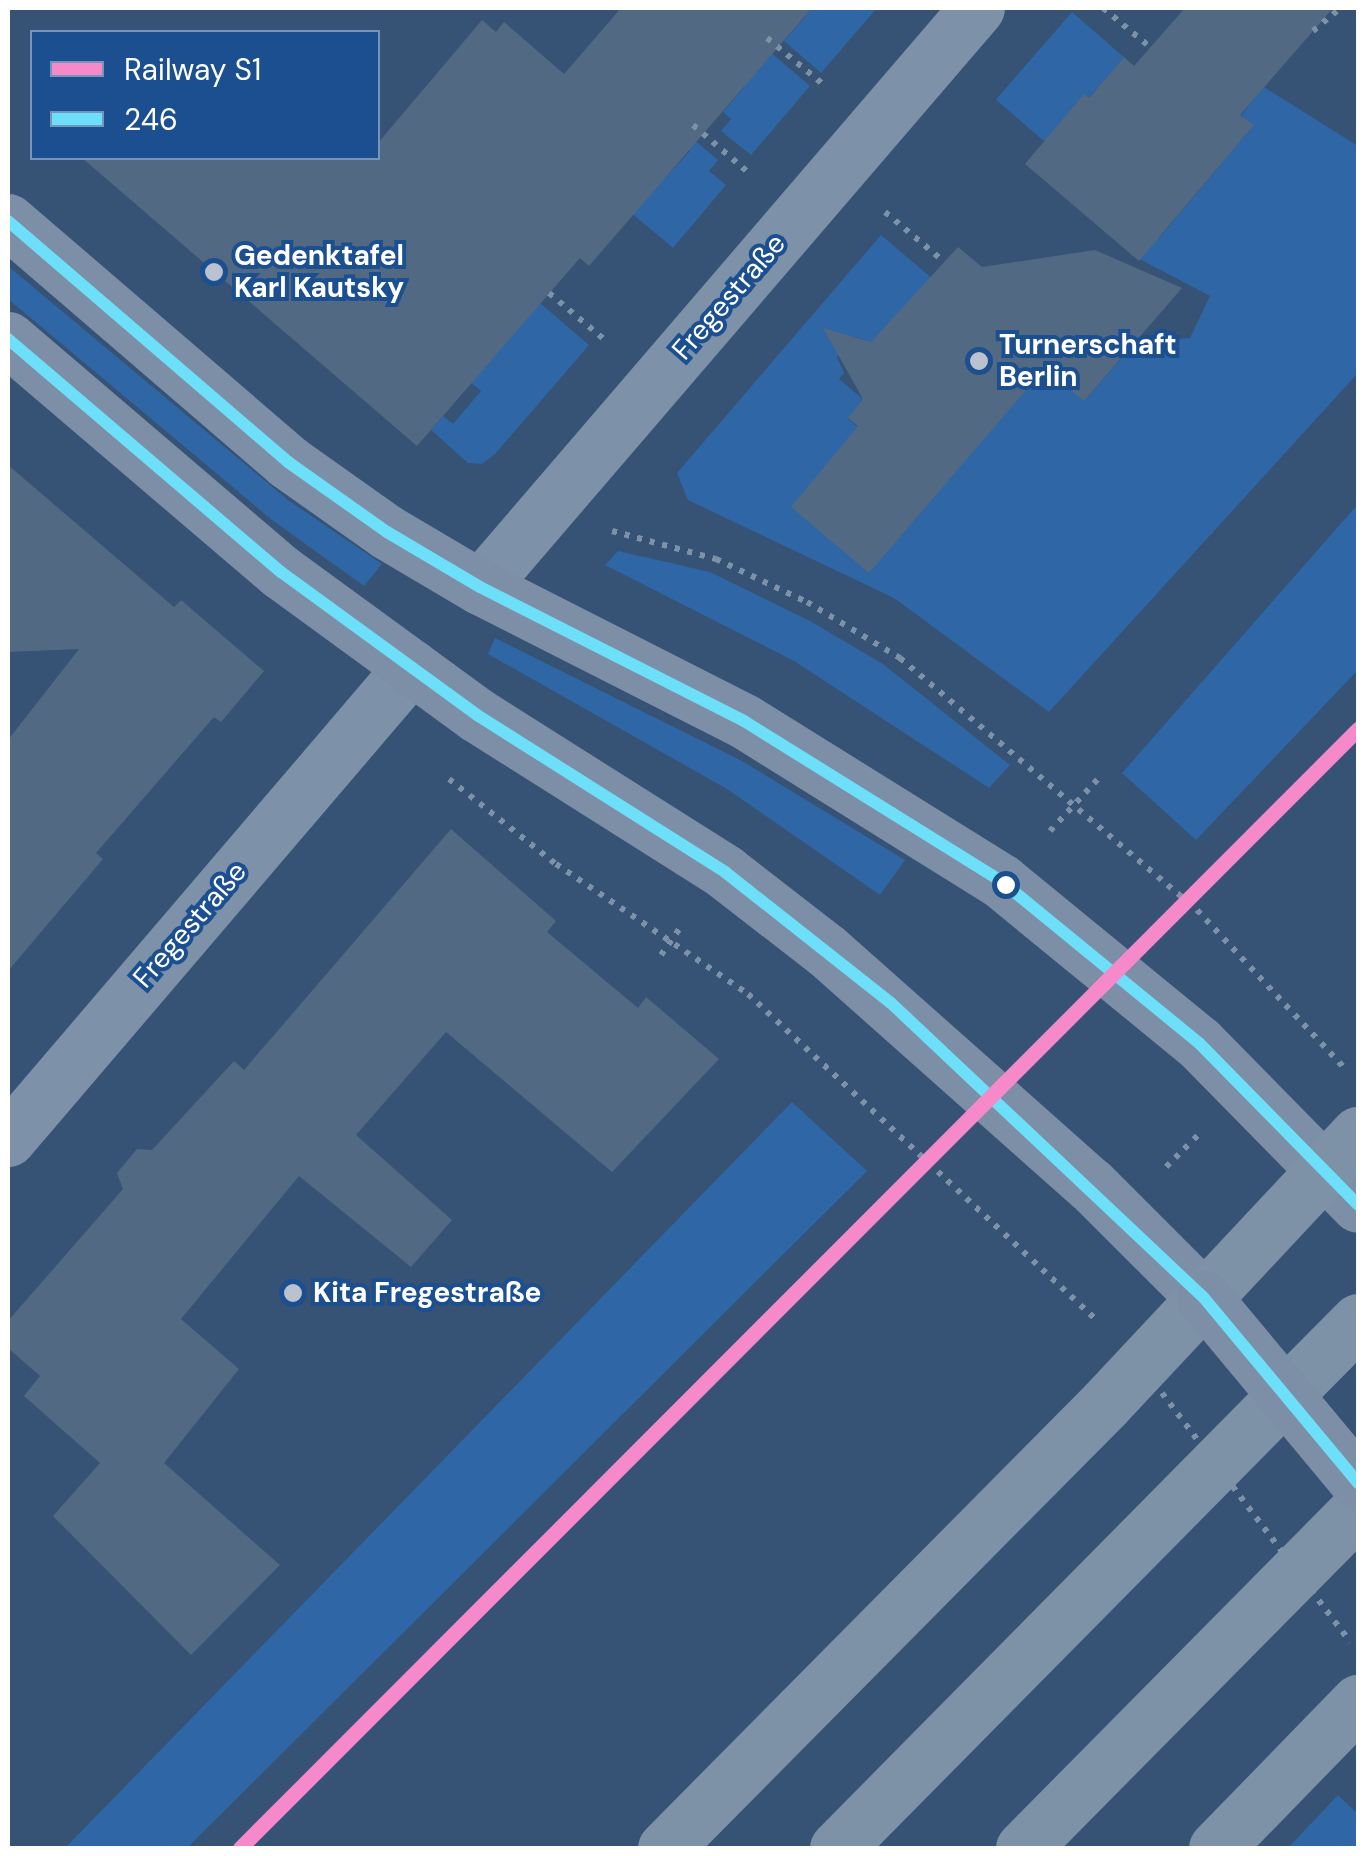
<!DOCTYPE html>
<meta charset="utf-8">
<style>
body{margin:0}
#map{position:relative;width:1366px;height:1856px;overflow:hidden;background:#365274;font-family:"DM Sans",sans-serif}
div>[style]{position:absolute}
.green>*{inset:0;background:#2f66a5;transform-origin:0 0}
.building>*{inset:0;background:#526984}
.path>*{height:6px;margin-top:-3px;transform-origin:0;background:repeating-linear-gradient(90deg,#7d92a8 0 5px,transparent 0 13px)}
.minor>*{height:55px;margin:-27.5px;padding:0 27.5px;transform-origin:27.5px;border-radius:27.5px;background:#7d92a8}
.major>*{height:55px;margin:-27.5px;padding:0 27.5px;transform-origin:27.5px;border-radius:27.5px;background:#7d8ea7}
.highway>*{height:55px;margin:-27.5px;padding:0 27.5px;transform-origin:27.5px;border-radius:27.5px;background:#7e92a7}
.path-bridge>*{height:6px;margin-top:-3px;transform-origin:0;background:repeating-linear-gradient(90deg,#7d92a8 0 5px,transparent 0 13px)}
.major-bridge>*{height:55px;margin:-27.5px;padding:0 27.5px;transform-origin:27.5px;border-radius:27.5px;background:#7d8ea7}
.bus-1>*{height:12px;margin:-6px;padding:0 6px;transform-origin:6px;border-radius:6px;background:#6ddff8}
.rail-1>*{height:15px;margin:-7.5px;padding:0 7.5px;transform-origin:7.5px;border-radius:7.5px;background:#f589ca}
.dots>*{width:28px;height:28px;translate:-50% -50%;box-sizing:border-box;border:5px solid #1b4f8f;border-radius:50%}
span{translate:-50% -50%;white-space:nowrap;text-align:center;line-height:1.15;-webkit-text-stroke:8px #1b4f8f;paint-order:stroke}
.poi-label{font-size:28px;color:#fff;font-weight:700}
.left{translate:0 -50%;text-align:left}
.street-label{font-size:28px;color:#fff}
.frame{position:absolute;inset:0;border:10px solid #fff;pointer-events:none}
.legend{position:absolute;left:30px;top:30px;width:350px;height:130px;box-sizing:border-box;background:#1b4f8f;border:2px solid #7695bc;margin:0;padding:12px 18px;list-style:none;font-size:30px;color:#fff}
.legend li{display:flex;align-items:center;gap:20px;height:50px}
.legend b{width:50px;border:2px solid #7695bc}
</style>
<div id="map">
<div class="green">
<div style="clip-path:polygon(804px 8px,877px 8px,821px 73px,784px 41px,809px 12px)"></div>
<div style="left:1072px;top:12px;width:69px;height:116px;rotate:41deg"></div>
<div style="clip-path:polygon(762px 45px,810px 86px,751px 155px,721px 131px,731px 119px,723px 112px,744px 87px,733px 78px)"></div>
<div style="clip-path:polygon(1264px 87px,1358px 146px,1358px 373px,1049px 712px,894px 598px,688px 500px,677px 473px,881px 235px,934px 280px,871px 342px,855px 337px,837px 357px,844px 373px,839px 379px,863px 399px,848px 419px,885px 448px,1040px 365px,1084px 401px,1136px 342px,1190px 338px,1210px 296px,1130px 254px,1149px 231px,1159px 238px,1253px 126px,1241px 115px)"></div>
<div style="clip-path:polygon(686px 133px,718px 160px,709px 171px,726px 185px,673px 248px,623px 206px,655px 169px,666px 177px,690px 151px,680px 141px)"></div>
<div style="clip-path:polygon(8px 266px,288px 500px,382px 564px,364px 586px,272px 520px,8px 299px)"></div>
<div style="clip-path:polygon(540px 303px,589px 345px,495px 454px,482px 464px,468px 463px,431px 430px,443px 416px,453px 424px,481px 391px,471px 383px)"></div>
<div style="clip-path:polygon(1358px 504px,1358px 670px,1196px 840px,1122px 773px)"></div>
<div style="clip-path:polygon(618px 551px,710px 572px,810px 621px,883px 664px,1010px 765px,989px 788px,794px 661px,605px 565px)"></div>
<div style="clip-path:polygon(495px 638px,742px 761px,905px 860px,880px 895px,727px 789px,488px 654px)"></div>
<div style="clip-path:polygon(792px 1102px,867px 1171px,187px 1848px,65px 1848px)"></div>
<div style="clip-path:polygon(1338px 1795px,1358px 1814px,1358px 1848px,1288px 1848px)"></div>
</div>
<div class="building">
<div style="clip-path:polygon(621px 8px,812px 8px,589px 266px,580px 258px,417px 446px,82px 158px,378px 158px,378px 143px,482px 20px,496px 32px,504px 22px,564px 74px)"></div>
<div style="clip-path:polygon(1185px 8px,1333px 8px,1240px 115px,1254px 125px,1139px 261px,1025px 164px,1084px 94px,1089px 98px,1124px 57px,1134px 66px)"></div>
<div style="clip-path:polygon(958px 247px,982px 267px,1095px 250px,1182px 288px,1084px 401px,1044px 369px,869px 573px,791px 507px,858px 426px,848px 418px,863px 399px,823px 328px,871px 342px)"></div>
<div style="clip-path:polygon(8px 465px,174px 607px,181px 600px,264px 671px,221px 722px,214px 717px,96px 853px,103px 859px,8px 971px,8px 740px,79px 649px,8px 652px)"></div>
<div style="clip-path:polygon(451px 829px,556px 921px,547px 932px,638px 1008px,646px 997px,719px 1059px,612px 1172px,446px 1032px,356px 1135px,452px 1220px,411px 1267px,299px 1176px,181px 1319px,239px 1369px,164px 1463px,280px 1565px,191px 1655px,53px 1516px,100px 1463px,24px 1396px,40px 1376px,8px 1348px,8px 1321px,123px 1189px,117px 1173px,137px 1149px,152px 1150px,234px 1061px,244px 1070px)"></div>
</div>
<div class="path">
<div style="left:1103px;top:8px;width:61px;rotate:39.7deg"></div>
<div style="left:1313px;top:31px;width:35px;rotate:-40deg"></div>
<div style="left:767px;top:38px;width:74px;rotate:39.5deg"></div>
<div style="left:693px;top:125px;width:74px;rotate:40.6deg"></div>
<div style="left:885px;top:212px;width:75px;rotate:40.1deg"></div>
<div style="left:549px;top:293px;width:73px;rotate:40deg"></div>
<div style="left:612px;top:531px;width:108px;rotate:15.1deg"></div>
<div style="left:716px;top:559px;width:101px;rotate:25.3deg"></div>
<div style="left:807px;top:602px;width:109px;rotate:31.1deg"></div>
<div style="left:900px;top:658px;width:390px;rotate:40.3deg"></div>
<div style="left:1197px;top:910px;width:220px;rotate:47deg"></div>
<div style="left:449px;top:779px;width:137px;rotate:38.5deg"></div>
<div style="left:556px;top:864px;width:232px;rotate:34.1deg"></div>
<div style="left:748px;top:994px;width:479px;rotate:43.1deg"></div>
<div style="left:1050px;top:831px;width:71px;rotate:-47.3deg"></div>
<div style="left:661px;top:955px;width:33px;rotate:-55deg"></div>
<div style="left:1166px;top:1167px;width:47px;rotate:-45deg"></div>
</div>
<div class="minor">
<div style="left:480px;top:587px;width:763px;rotate:-49.36deg"></div>
<div style="left:8px;top:1139px;width:621px;rotate:-49.51deg"></div>
</div>
<div class="major">
<div style="left:8px;top:221px;width:369px;rotate:40.7deg"></div>
<div style="left:288px;top:462px;width:121px;rotate:35.3deg"></div>
<div style="left:387px;top:532px;width:108px;rotate:30.6deg"></div>
<div style="left:480px;top:587px;width:296px;rotate:26.9deg"></div>
<div style="left:744px;top:721px;width:303px;rotate:31.9deg"></div>
<div style="left:1001px;top:881px;width:256px;rotate:39.3deg"></div>
<div style="left:1199px;top:1043px;width:227px;rotate:45.5deg"></div>
<div style="left:8px;top:339px;width:359px;rotate:40.5deg"></div>
<div style="left:281px;top:572px;width:243px;rotate:36.1deg"></div>
<div style="left:477px;top:715px;width:294px;rotate:32.3deg"></div>
<div style="left:725px;top:872px;width:129px;rotate:37.8deg"></div>
<div style="left:827px;top:951px;width:353px;rotate:41.6deg"></div>
<div style="left:1091px;top:1185px;width:160px;rotate:45deg"></div>
</div>
<div class="highway">
<div style="left:665px;top:1848px;width:625px;rotate:-45.26deg"></div>
<div style="left:1105px;top:1404px;width:370px;rotate:-46.9deg"></div>
<div style="left:837px;top:1848px;width:741px;rotate:-45.33deg"></div>
<div style="left:1023px;top:1848px;width:477px;rotate:-45.3deg"></div>
<div style="left:1216px;top:1848px;width:204px;rotate:-45.8deg"></div>
</div>
<div class="path-bridge">
<div style="left:1162px;top:1393px;width:312px;rotate:52.9deg"></div>
</div>
<div class="major-bridge">
<div style="left:1204px;top:1298px;width:241px;rotate:50.2deg"></div>
</div>
<div class="bus-1">
<div style="left:8px;top:221px;width:369px;rotate:40.7deg"></div>
<div style="left:288px;top:462px;width:121px;rotate:35.3deg"></div>
<div style="left:387px;top:532px;width:108px;rotate:30.6deg"></div>
<div style="left:480px;top:587px;width:296px;rotate:26.9deg"></div>
<div style="left:744px;top:721px;width:303px;rotate:31.9deg"></div>
<div style="left:1001px;top:881px;width:256px;rotate:39.3deg"></div>
<div style="left:1199px;top:1043px;width:227px;rotate:45.5deg"></div>
<div style="left:8px;top:339px;width:359px;rotate:40.5deg"></div>
<div style="left:281px;top:572px;width:243px;rotate:36.1deg"></div>
<div style="left:477px;top:715px;width:294px;rotate:32.3deg"></div>
<div style="left:725px;top:872px;width:211px;rotate:38.3deg"></div>
<div style="left:891px;top:1003px;width:430px;rotate:43.3deg"></div>
<div style="left:1204px;top:1298px;width:241px;rotate:50.2deg"></div>
</div>
<div class="rail-1">
<div style="left:240px;top:1848px;width:1582px;rotate:-45.03deg"></div>
</div>
<div class="dots">
<div style="left:214px;top:272px;background:#b9c2ce"></div>
<div style="left:979px;top:361px;background:#b9c2ce"></div>
<div style="left:1006px;top:885px;background:#fff"></div>
<div style="left:293px;top:1293px;background:#b9c2ce"></div>
</div>
<div class="poi-label">
<span class="left" style="left:234px;top:272px">Gedenktafel<br>Karl Kautsky</span>
<span class="left" style="left:999px;top:361px">Turnerschaft<br>Berlin</span>
<span class="left" style="left:313px;top:1293px">Kita Fregestraße</span>
</div>
<div class="street-label">
<span style="left:729px;top:297px;rotate:-49deg">Fregestraße</span>
<span style="left:190px;top:925px;rotate:-49deg">Fregestraße</span>
</div>
<div class="frame"></div>
<ul class="legend">
<li><b style="height:12px;background:#f589ca"></b>Railway S1</li>
<li><b style="height:12px;background:#6ddff8"></b>246</li>
</ul>
</div>
